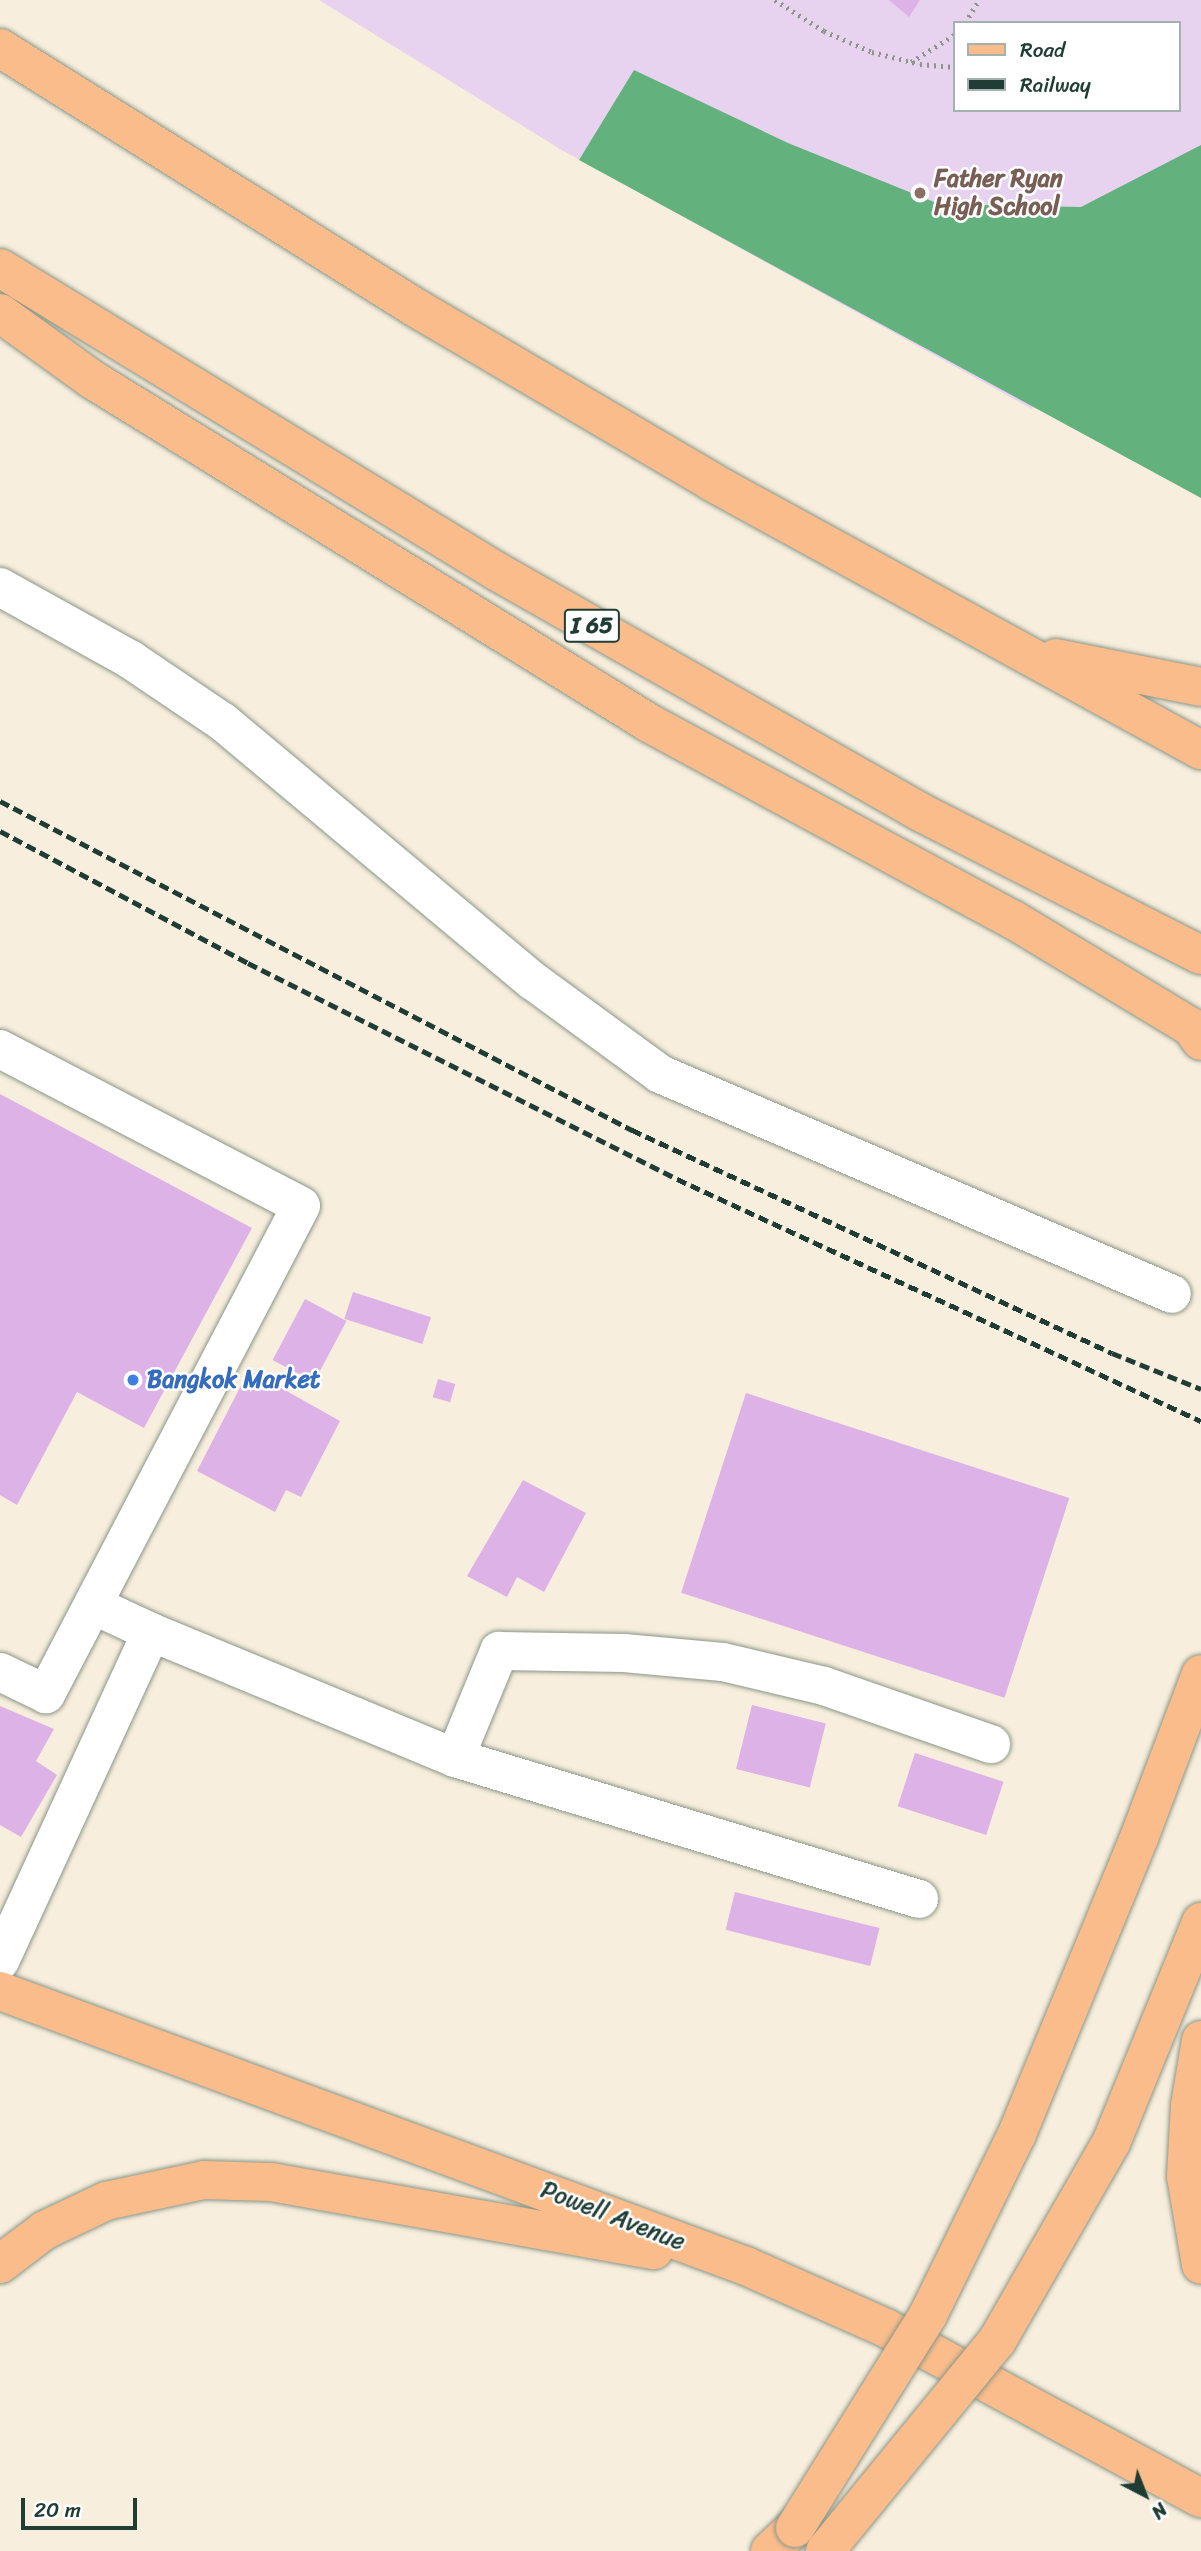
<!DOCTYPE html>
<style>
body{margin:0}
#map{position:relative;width:1201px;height:2551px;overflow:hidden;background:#f7eedd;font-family:Sriracha,sans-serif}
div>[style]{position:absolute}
.built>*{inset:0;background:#e7d2ef}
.forest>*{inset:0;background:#63b17c}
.building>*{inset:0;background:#dcb2e7;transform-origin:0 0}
.path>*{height:4.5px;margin-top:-2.25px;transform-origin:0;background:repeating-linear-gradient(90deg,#8b9688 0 2px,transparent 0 7px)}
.roads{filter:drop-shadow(0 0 2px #8b9688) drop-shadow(0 0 2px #8b9688)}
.minor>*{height:38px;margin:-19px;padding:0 19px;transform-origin:19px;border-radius:19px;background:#fff}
.major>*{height:38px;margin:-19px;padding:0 19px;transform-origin:19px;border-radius:19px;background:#fabc8b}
.highway>*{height:38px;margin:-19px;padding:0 19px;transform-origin:19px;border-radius:19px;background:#fabc8b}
.rail>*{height:5px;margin-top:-2.5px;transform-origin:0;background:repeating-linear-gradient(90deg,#1f3d34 0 10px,transparent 0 15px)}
.bridges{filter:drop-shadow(0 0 2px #8b9688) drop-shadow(0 0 2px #8b9688)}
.highway-bridge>*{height:38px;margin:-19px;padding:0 19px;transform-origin:19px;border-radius:19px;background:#fabc8b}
.dots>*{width:19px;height:19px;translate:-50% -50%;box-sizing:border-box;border:4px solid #fff;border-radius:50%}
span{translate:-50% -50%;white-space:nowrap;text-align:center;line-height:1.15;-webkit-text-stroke:5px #fff;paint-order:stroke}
.shield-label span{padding:2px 5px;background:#fff;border:2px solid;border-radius:5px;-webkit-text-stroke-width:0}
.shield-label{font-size:23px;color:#1f3d34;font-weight:700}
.education-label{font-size:24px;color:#785e54;font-weight:700}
.left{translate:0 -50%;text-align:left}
.shop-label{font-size:24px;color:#366cbe;font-weight:700}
.street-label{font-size:24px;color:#1f3d34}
.legend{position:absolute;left:953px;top:21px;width:228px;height:91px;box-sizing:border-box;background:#fff;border:2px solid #a5b1ae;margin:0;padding:9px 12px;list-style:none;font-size:21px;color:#1f3d34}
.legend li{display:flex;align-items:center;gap:14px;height:35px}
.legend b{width:35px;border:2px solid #a5b1ae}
.north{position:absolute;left:1110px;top:2460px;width:70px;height:70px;-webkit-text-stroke:5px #fff;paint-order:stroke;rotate:138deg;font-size:19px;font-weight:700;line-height:28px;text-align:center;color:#1f3d34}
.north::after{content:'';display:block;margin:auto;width:24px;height:32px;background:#1f3d34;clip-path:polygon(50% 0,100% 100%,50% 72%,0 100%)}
.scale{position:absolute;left:21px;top:2498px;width:116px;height:32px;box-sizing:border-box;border:4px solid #1f3d34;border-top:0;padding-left:9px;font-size:21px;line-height:24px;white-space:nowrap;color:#1f3d34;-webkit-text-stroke:5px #fff;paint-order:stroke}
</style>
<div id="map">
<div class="built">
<div style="clip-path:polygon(evenodd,319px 0,1201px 0,1201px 225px,1032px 409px,560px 149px,319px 0,954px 23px,1178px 23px,1178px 110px,954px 110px,954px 23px)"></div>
</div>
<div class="forest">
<div style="clip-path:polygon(634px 70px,788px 143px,939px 204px,1081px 207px,1201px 145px,1201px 498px,579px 160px)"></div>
</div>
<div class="building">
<div style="clip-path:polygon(889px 0,920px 0,909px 17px)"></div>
<div style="clip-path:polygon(0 1094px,252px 1228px,144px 1428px,77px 1392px,17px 1505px,0 1495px)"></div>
<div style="left:353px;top:1292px;width:82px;height:28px;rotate:18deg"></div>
<div style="left:305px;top:1299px;width:47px;height:69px;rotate:28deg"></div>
<div style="clip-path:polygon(249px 1370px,340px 1421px,301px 1497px,286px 1490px,275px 1512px,197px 1471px)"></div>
<div style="left:438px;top:1379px;width:18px;height:19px;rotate:16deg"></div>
<div style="left:746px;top:1393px;width:340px;height:210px;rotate:18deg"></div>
<div style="clip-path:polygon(523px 1480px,586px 1513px,544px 1592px,517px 1577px,507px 1597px,467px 1576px)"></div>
<div style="left:752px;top:1705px;width:76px;height:66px;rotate:14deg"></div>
<div style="clip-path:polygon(0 1706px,54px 1729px,36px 1761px,57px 1775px,21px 1837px,0 1825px)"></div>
<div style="left:915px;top:1753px;width:93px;height:56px;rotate:18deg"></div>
<div style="left:735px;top:1892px;width:149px;height:39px;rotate:14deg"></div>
</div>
<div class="path">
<div style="left:775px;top:0;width:58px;rotate:32.3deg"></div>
<div style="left:824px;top:31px;width:52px;rotate:23.6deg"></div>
<div style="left:872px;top:52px;width:49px;rotate:14deg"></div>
<div style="left:920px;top:64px;width:34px;rotate:5deg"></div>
<div style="left:965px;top:23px;width:27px;rotate:-59deg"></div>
<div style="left:911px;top:62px;width:51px;rotate:-32.1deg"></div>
</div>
<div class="roads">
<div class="minor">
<div style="left:0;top:587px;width:150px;rotate:29.1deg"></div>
<div style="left:131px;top:660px;width:111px;rotate:34deg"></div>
<div style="left:223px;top:722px;width:404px;rotate:39.9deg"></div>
<div style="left:533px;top:981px;width:157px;rotate:36.2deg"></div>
<div style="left:660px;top:1074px;width:557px;rotate:23.25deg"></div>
<div style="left:0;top:1049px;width:339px;rotate:27.5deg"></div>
<div style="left:301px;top:1206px;width:551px;rotate:117.59deg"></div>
<div style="left:46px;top:1694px;width:51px;rotate:-154.4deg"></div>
<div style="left:93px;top:1605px;width:64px;rotate:25deg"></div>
<div style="left:455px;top:1758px;width:116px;rotate:-67.6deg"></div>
<div style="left:499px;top:1651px;width:125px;rotate:0.9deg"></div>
<div style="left:624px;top:1653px;width:99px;rotate:5.2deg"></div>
<div style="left:723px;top:1662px;width:104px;rotate:13.4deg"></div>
<div style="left:824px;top:1686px;width:177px;rotate:19.2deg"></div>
<div style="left:0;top:1961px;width:362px;rotate:-65.3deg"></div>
<div style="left:151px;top:1632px;width:329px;rotate:22.5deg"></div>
<div style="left:455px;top:1758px;width:485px;rotate:16.9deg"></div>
</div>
<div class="major">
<div style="left:0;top:1991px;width:795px;rotate:20.24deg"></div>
<div style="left:746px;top:2266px;width:153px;rotate:23.9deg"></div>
<div style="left:886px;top:2328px;width:358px;rotate:28.4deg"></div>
<div style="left:0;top:2264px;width:56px;rotate:-37.1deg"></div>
<div style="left:45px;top:2230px;width:68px;rotate:-25.4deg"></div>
<div style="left:106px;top:2201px;width:100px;rotate:-12.1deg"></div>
<div style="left:204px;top:2180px;width:67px;rotate:1.7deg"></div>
<div style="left:271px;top:2182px;width:389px;rotate:10.1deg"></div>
</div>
<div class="highway">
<div style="left:0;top:48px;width:491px;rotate:32deg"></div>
<div style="left:416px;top:308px;width:343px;rotate:30.4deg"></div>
<div style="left:712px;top:482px;width:558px;rotate:28.73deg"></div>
<div style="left:0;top:268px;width:581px;rotate:31.42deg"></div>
<div style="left:496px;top:571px;width:490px;rotate:29.6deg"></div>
<div style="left:922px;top:813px;width:313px;rotate:27deg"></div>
<div style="left:0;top:313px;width:115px;rotate:35.8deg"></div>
<div style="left:93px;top:380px;width:653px;rotate:31.67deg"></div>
<div style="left:649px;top:723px;width:413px;rotate:28.4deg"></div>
<div style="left:1012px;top:919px;width:209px;rotate:31.1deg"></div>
<div style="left:1191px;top:1027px;width:17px;rotate:54deg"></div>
<div style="left:1056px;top:658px;width:148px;rotate:11.3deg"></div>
<div style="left:1201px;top:2040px;width:66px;rotate:99.6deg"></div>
<div style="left:1190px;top:2105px;width:71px;rotate:93.2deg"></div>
<div style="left:1186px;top:2176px;width:90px;rotate:80.4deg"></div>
<div style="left:770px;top:2551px;width:34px;rotate:-43deg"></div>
</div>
</div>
<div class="rail">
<div style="left:0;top:801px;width:713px;rotate:27.5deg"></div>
<div style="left:632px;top:1130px;width:529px;rotate:24.92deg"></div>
<div style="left:1112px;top:1353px;width:96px;rotate:22deg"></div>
<div style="left:0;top:831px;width:281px;rotate:28deg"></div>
<div style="left:248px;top:963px;width:480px;rotate:26.7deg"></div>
<div style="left:677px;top:1179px;width:577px;rotate:24.79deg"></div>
</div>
<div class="bridges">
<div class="highway-bridge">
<div style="left:795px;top:2528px;width:251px;rotate:-58deg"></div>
<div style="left:928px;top:2315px;width:202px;rotate:-63.8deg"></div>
<div style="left:1017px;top:2134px;width:320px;rotate:-67.6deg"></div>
<div style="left:1139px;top:1838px;width:175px;rotate:-69.3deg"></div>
<div style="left:825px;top:2551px;width:271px;rotate:-50.7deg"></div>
<div style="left:997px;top:2341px;width:228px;rotate:-60.1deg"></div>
<div style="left:1111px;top:2143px;width:239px;rotate:-67.8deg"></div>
</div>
</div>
<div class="dots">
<div style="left:920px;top:193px;background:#8d6e63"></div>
<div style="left:133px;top:1380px;background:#3f7fe0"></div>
</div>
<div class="shield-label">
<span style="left:592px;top:626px">I 65</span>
</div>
<div class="education-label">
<span class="left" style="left:934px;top:193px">Father Ryan<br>High School</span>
</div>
<div class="shop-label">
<span class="left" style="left:147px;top:1380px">Bangkok Market</span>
</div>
<div class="street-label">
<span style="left:613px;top:2216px;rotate:21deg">Powell Avenue</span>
</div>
<ul class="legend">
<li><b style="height:9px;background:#fabc8b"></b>Road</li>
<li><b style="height:9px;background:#1f3d34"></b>Railway</li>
</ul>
<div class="north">N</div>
<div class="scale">20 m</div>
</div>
